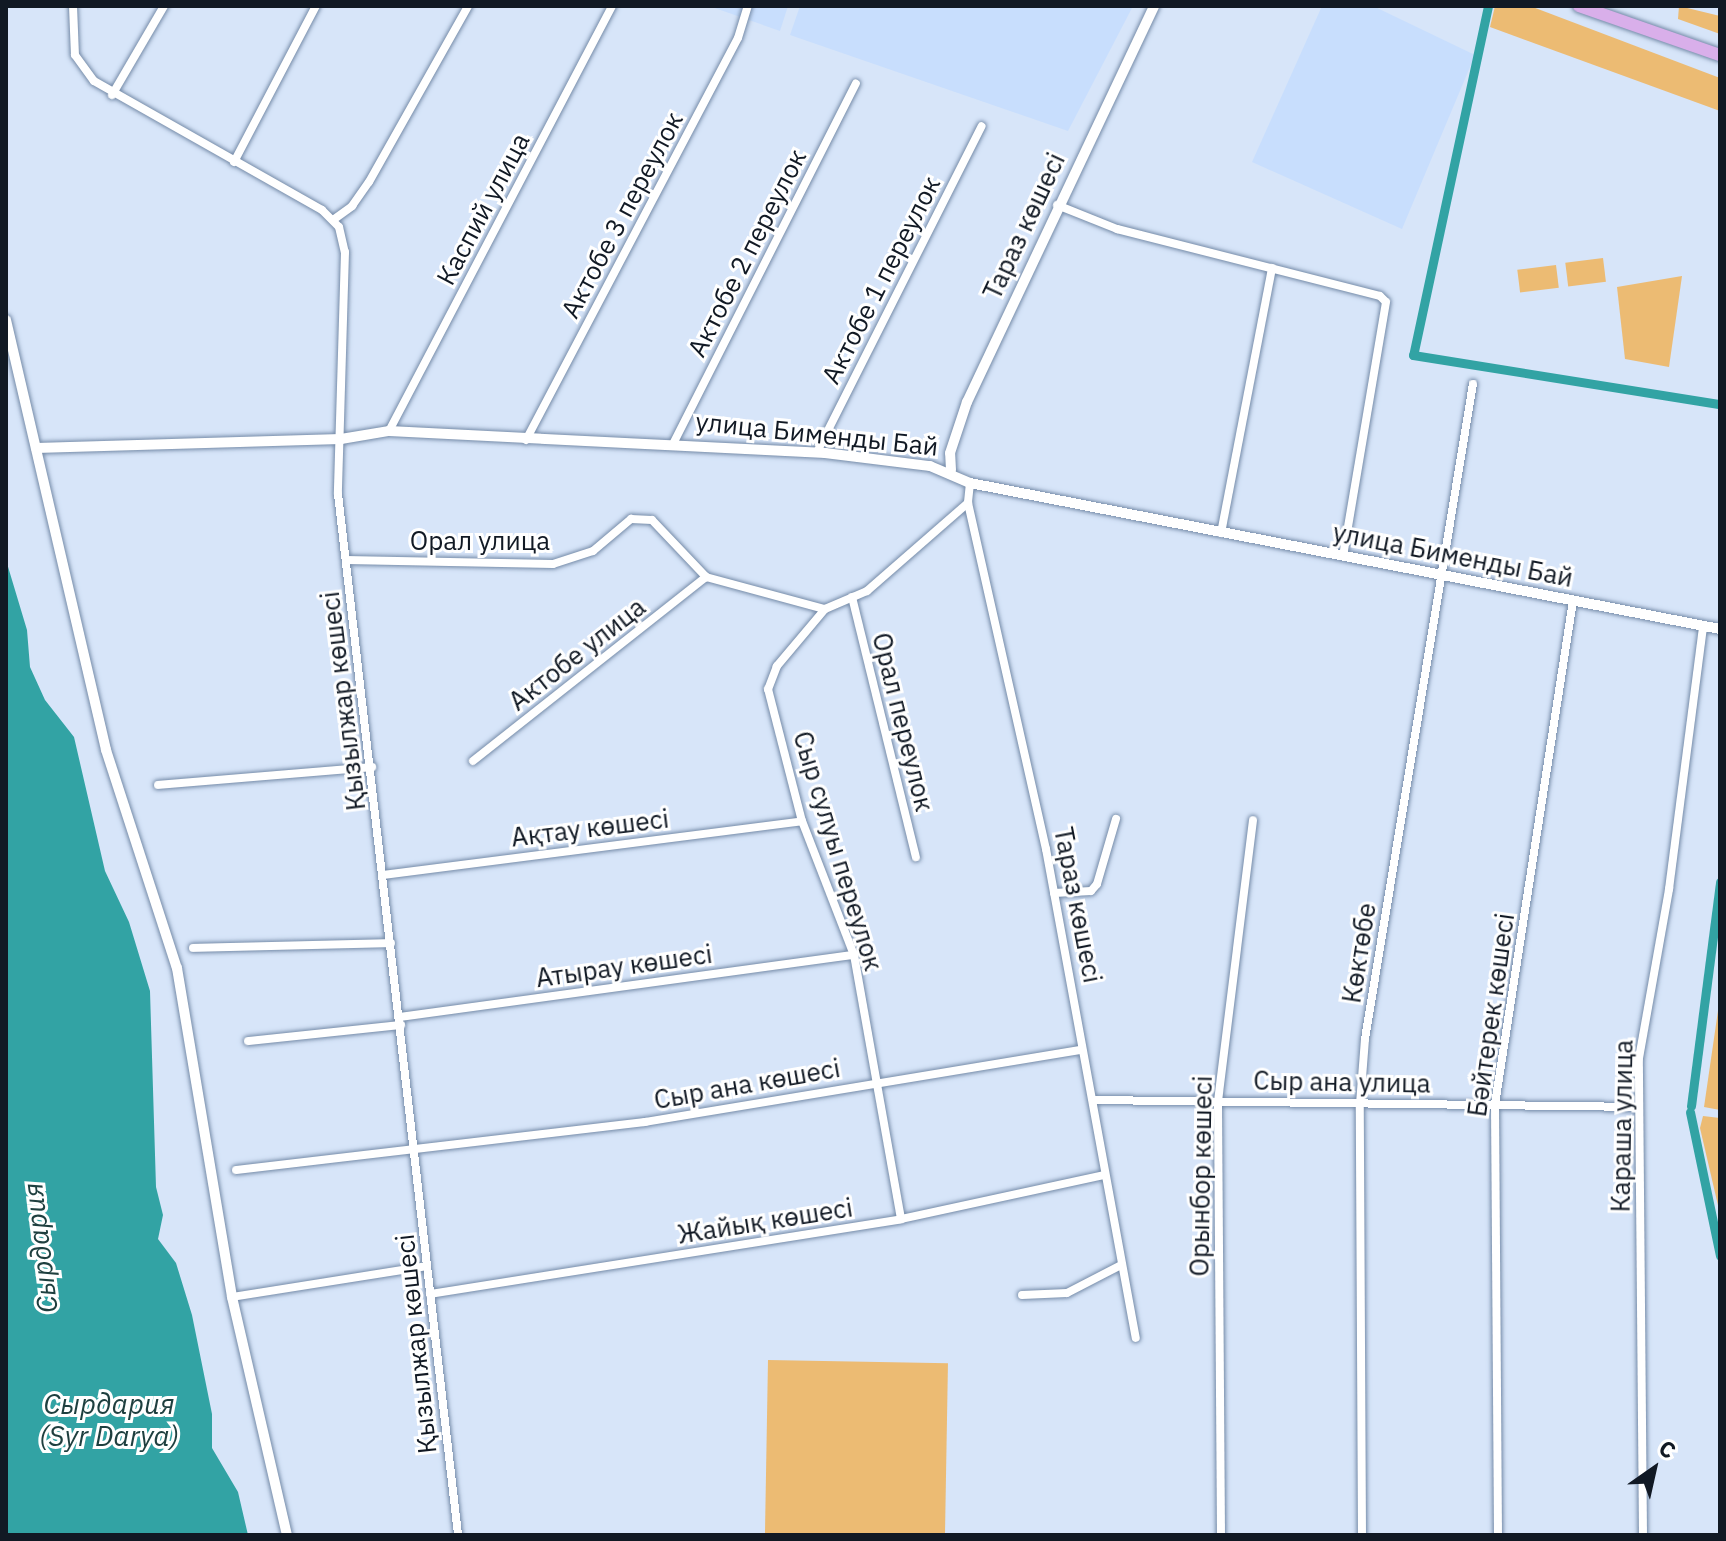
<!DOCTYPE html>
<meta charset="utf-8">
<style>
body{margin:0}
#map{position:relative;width:1726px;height:1541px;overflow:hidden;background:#d7e5f9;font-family:"IBM Plex Sans",sans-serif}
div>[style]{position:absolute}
.built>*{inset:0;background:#c8defd}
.green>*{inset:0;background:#ecbb73;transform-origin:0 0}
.water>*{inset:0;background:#32a3a4}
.canal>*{height:9px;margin:-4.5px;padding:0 4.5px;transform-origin:4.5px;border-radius:4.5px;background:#32a3a4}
.roads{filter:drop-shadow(0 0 2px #758ba8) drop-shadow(0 0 2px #758ba8)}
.minor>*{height:8px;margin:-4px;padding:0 4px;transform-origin:4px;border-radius:4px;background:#fff}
.tertiary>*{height:10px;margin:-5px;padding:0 5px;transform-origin:5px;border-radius:5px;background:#fff}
.primary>*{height:12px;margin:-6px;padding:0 6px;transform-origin:6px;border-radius:6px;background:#d9afea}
span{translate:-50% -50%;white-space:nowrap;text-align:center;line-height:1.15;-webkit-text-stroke:6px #fff;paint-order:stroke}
.street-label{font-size:26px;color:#111924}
.water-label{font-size:28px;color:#1e3f3f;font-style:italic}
.frame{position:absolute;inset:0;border:8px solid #111924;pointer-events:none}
.north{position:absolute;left:1614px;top:1429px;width:80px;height:80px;-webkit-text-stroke:6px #fff;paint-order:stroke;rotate:34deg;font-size:22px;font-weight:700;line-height:32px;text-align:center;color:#111924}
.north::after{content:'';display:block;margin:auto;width:28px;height:36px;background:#111924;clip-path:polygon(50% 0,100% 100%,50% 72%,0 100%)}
</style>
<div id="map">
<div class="built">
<div style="clip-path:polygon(709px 6px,788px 6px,780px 31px)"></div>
<div style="clip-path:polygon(800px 6px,1133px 6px,1068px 131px,790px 35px)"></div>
<div style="clip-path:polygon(1322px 6px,1373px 6px,1475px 55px,1402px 229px,1252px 162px)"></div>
</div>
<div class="green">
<div style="clip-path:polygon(1495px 6px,1530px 6px,1720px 78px,1720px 111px,1490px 27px)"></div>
<div style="clip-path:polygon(1679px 6px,1720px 16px,1720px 34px,1678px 19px)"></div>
<div style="left:1603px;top:258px;width:24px;height:38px;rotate:83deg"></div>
<div style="left:1556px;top:265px;width:23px;height:39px;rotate:83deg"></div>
<div style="clip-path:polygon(1682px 276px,1669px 367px,1625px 359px,1617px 287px)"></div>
<div style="clip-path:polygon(1720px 997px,1720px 1110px,1704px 1107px)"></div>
<div style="clip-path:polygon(1703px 1116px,1720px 1118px,1720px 1214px,1700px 1128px)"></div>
<div style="left:768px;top:1360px;width:180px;height:175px;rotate:1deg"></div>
</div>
<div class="water">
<div style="clip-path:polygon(6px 560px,27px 630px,30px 667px,45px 700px,74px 737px,105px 871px,129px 922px,150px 991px,156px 1187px,163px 1215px,158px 1239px,176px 1263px,192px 1315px,212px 1414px,212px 1448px,238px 1492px,248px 1535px,6px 1535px)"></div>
</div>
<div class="canal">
<div style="left:1488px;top:6px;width:357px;rotate:102.1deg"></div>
<div style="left:1413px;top:355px;width:311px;rotate:9.1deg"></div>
<div style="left:1691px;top:1106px;width:226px;rotate:-82.6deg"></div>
<div style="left:1690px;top:1112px;width:147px;rotate:78.2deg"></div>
</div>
<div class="roads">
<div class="minor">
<div style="left:73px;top:6px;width:49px;rotate:87.7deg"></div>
<div style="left:75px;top:55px;width:32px;rotate:54deg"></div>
<div style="left:94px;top:81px;width:262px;rotate:29.5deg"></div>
<div style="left:322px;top:210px;width:24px;rotate:45deg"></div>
<div style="left:339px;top:227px;width:26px;rotate:77deg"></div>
<div style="left:345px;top:252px;width:242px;rotate:91.7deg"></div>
<div style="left:338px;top:494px;width:1048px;rotate:83.42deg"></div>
<div style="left:112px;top:95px;width:103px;rotate:-59.7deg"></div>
<div style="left:234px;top:162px;width:176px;rotate:-62.3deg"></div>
<div style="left:1057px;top:205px;width:65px;rotate:21.8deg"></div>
<div style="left:1117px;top:229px;width:271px;rotate:14.3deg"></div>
<div style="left:1380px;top:296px;width:8px;rotate:45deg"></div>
<div style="left:1386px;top:302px;width:257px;rotate:99.6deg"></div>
<div style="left:333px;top:220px;width:24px;rotate:-36deg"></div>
<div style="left:352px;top:206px;width:29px;rotate:-55deg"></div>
<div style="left:369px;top:182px;width:202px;rotate:-60.6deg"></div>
<div style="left:389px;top:431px;width:480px;rotate:-62.3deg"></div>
<div style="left:526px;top:440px;width:454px;rotate:-62.2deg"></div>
<div style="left:738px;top:38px;width:34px;rotate:-73deg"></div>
<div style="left:674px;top:442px;width:402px;rotate:-63.1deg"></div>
<div style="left:817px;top:452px;width:365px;rotate:-63.2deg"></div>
<div style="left:970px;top:483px;width:20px;rotate:96deg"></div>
<div style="left:968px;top:503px;width:355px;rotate:77.3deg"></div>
<div style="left:1046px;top:849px;width:497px;rotate:79.6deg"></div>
<div style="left:1221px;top:533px;width:270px;rotate:-79.1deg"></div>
<div style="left:346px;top:560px;width:207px;rotate:1.1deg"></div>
<div style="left:553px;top:564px;width:42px;rotate:-18deg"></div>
<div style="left:593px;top:551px;width:50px;rotate:-40.1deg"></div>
<div style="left:631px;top:519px;width:21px;rotate:3deg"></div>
<div style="left:652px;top:520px;width:79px;rotate:46.5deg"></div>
<div style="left:706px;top:577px;width:123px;rotate:15.1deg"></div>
<div style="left:825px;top:609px;width:46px;rotate:-23.2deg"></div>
<div style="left:867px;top:591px;width:134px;rotate:-41.1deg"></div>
<div style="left:852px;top:597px;width:268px;rotate:76.2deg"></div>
<div style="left:825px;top:609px;width:75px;rotate:130.1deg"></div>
<div style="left:777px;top:666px;width:25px;rotate:111deg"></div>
<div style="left:768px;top:689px;width:136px;rotate:75.6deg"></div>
<div style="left:802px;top:821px;width:144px;rotate:68.8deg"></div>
<div style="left:854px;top:955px;width:268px;rotate:79.9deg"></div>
<div style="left:473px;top:761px;width:297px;rotate:-38.3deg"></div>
<div style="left:158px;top:785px;width:215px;rotate:-4.8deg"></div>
<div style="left:383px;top:875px;width:422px;rotate:-7.3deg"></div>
<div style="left:1054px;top:893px;width:37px;rotate:-3deg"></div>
<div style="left:1091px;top:891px;width:9px;rotate:-49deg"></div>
<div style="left:1097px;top:884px;width:68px;rotate:-73.7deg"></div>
<div style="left:193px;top:948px;width:198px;rotate:-1.4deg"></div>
<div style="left:400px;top:1017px;width:458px;rotate:-7.8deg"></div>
<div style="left:248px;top:1041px;width:154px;rotate:-6deg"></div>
<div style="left:1093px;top:1100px;width:546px;rotate:0.73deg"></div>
<div style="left:236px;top:1170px;width:412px;rotate:-6.7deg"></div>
<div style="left:645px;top:1122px;width:443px;rotate:-9.4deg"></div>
<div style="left:430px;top:1294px;width:477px;rotate:-9deg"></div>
<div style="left:901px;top:1219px;width:208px;rotate:-12.2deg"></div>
<div style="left:1022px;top:1295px;width:45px;rotate:-2.5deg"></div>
<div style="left:1067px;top:1293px;width:61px;rotate:-27.4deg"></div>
<div style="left:232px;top:1297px;width:197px;rotate:-9deg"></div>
<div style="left:1221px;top:1535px;width:434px;rotate:-90.4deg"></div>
<div style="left:1218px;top:1101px;width:283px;rotate:-82.9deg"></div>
<div style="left:1362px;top:1535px;width:431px;rotate:-90.3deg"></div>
<div style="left:1360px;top:1104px;width:65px;rotate:-85.6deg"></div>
<div style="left:1365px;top:1039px;width:664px;rotate:-80.64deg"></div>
<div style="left:1498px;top:1535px;width:431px;rotate:-90.4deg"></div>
<div style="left:1495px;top:1104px;width:509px;rotate:-81.19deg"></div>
<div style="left:1643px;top:1535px;width:477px;rotate:-90.5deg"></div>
<div style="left:1639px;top:1058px;width:172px;rotate:-79.9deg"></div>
<div style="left:1669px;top:889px;width:265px;rotate:-82.6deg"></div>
</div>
<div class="tertiary">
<div style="left:6px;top:320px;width:441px;rotate:76.9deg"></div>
<div style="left:106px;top:750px;width:229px;rotate:72deg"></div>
<div style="left:177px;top:968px;width:334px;rotate:80.5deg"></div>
<div style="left:232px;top:1297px;width:244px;rotate:77deg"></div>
<div style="left:36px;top:448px;width:305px;rotate:-1.7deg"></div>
<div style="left:341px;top:439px;width:49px;rotate:-9.5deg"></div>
<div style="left:389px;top:431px;width:437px;rotate:2.9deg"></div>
<div style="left:825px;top:453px;width:106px;rotate:7.1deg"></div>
<div style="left:930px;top:466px;width:43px;rotate:23deg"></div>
<div style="left:970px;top:483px;width:764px;rotate:11.02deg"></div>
<div style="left:951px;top:470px;width:17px;rotate:-93deg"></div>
<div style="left:950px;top:453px;width:54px;rotate:-71.6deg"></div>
<div style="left:967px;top:402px;width:438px;rotate:-64.7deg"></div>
</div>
<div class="primary">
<div style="left:1579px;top:6px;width:149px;rotate:19.2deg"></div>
</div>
</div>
<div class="street-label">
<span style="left:483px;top:209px;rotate:-62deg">Каспий улица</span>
<span style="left:622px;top:215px;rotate:-62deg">Актобе 3 переулок</span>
<span style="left:1024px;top:226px;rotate:-65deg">Тараз көшесі</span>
<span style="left:747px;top:253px;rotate:-63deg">Актобе 2 переулок</span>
<span style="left:881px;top:280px;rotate:-63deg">Актобе 1 переулок</span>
<span style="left:817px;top:434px;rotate:6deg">улица Бименды Бай</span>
<span style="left:480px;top:541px">Орал улица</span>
<span style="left:1453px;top:555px;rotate:11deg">улица Бименды Бай</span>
<span style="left:577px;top:654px;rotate:-38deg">Актобе улица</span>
<span style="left:343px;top:701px;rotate:-97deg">Қызылжар көшесі</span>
<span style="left:903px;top:722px;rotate:76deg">Орал переулок</span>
<span style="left:590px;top:828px;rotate:-7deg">Ақтау көшесі</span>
<span style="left:838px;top:851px;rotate:73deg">Сыр сулуы переулок</span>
<span style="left:1078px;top:905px;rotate:79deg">Тараз көшесі</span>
<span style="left:1359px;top:953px;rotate:-81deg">Көктөбе</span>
<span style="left:624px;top:966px;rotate:-8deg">Атырау көшесі</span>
<span style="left:1491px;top:1015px;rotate:-82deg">Бәйтерек көшесі</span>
<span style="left:1342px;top:1082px;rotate:1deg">Сыр ана улица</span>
<span style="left:747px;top:1084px;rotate:-10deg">Сыр ана көшесі</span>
<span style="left:1622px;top:1126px;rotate:-89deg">Караша улица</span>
<span style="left:1201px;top:1176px;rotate:-89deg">Орынбор көшесі</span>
<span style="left:765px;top:1221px;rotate:-9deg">Жайық көшесі</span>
<span style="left:416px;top:1344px;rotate:-96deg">Қызылжар көшесі</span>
</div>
<div class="water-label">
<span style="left:40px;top:1248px;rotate:-97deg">Сырдария</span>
<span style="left:109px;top:1420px">Сырдария<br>(Syr Darya)</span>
</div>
<div class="frame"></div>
<div class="north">С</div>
</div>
